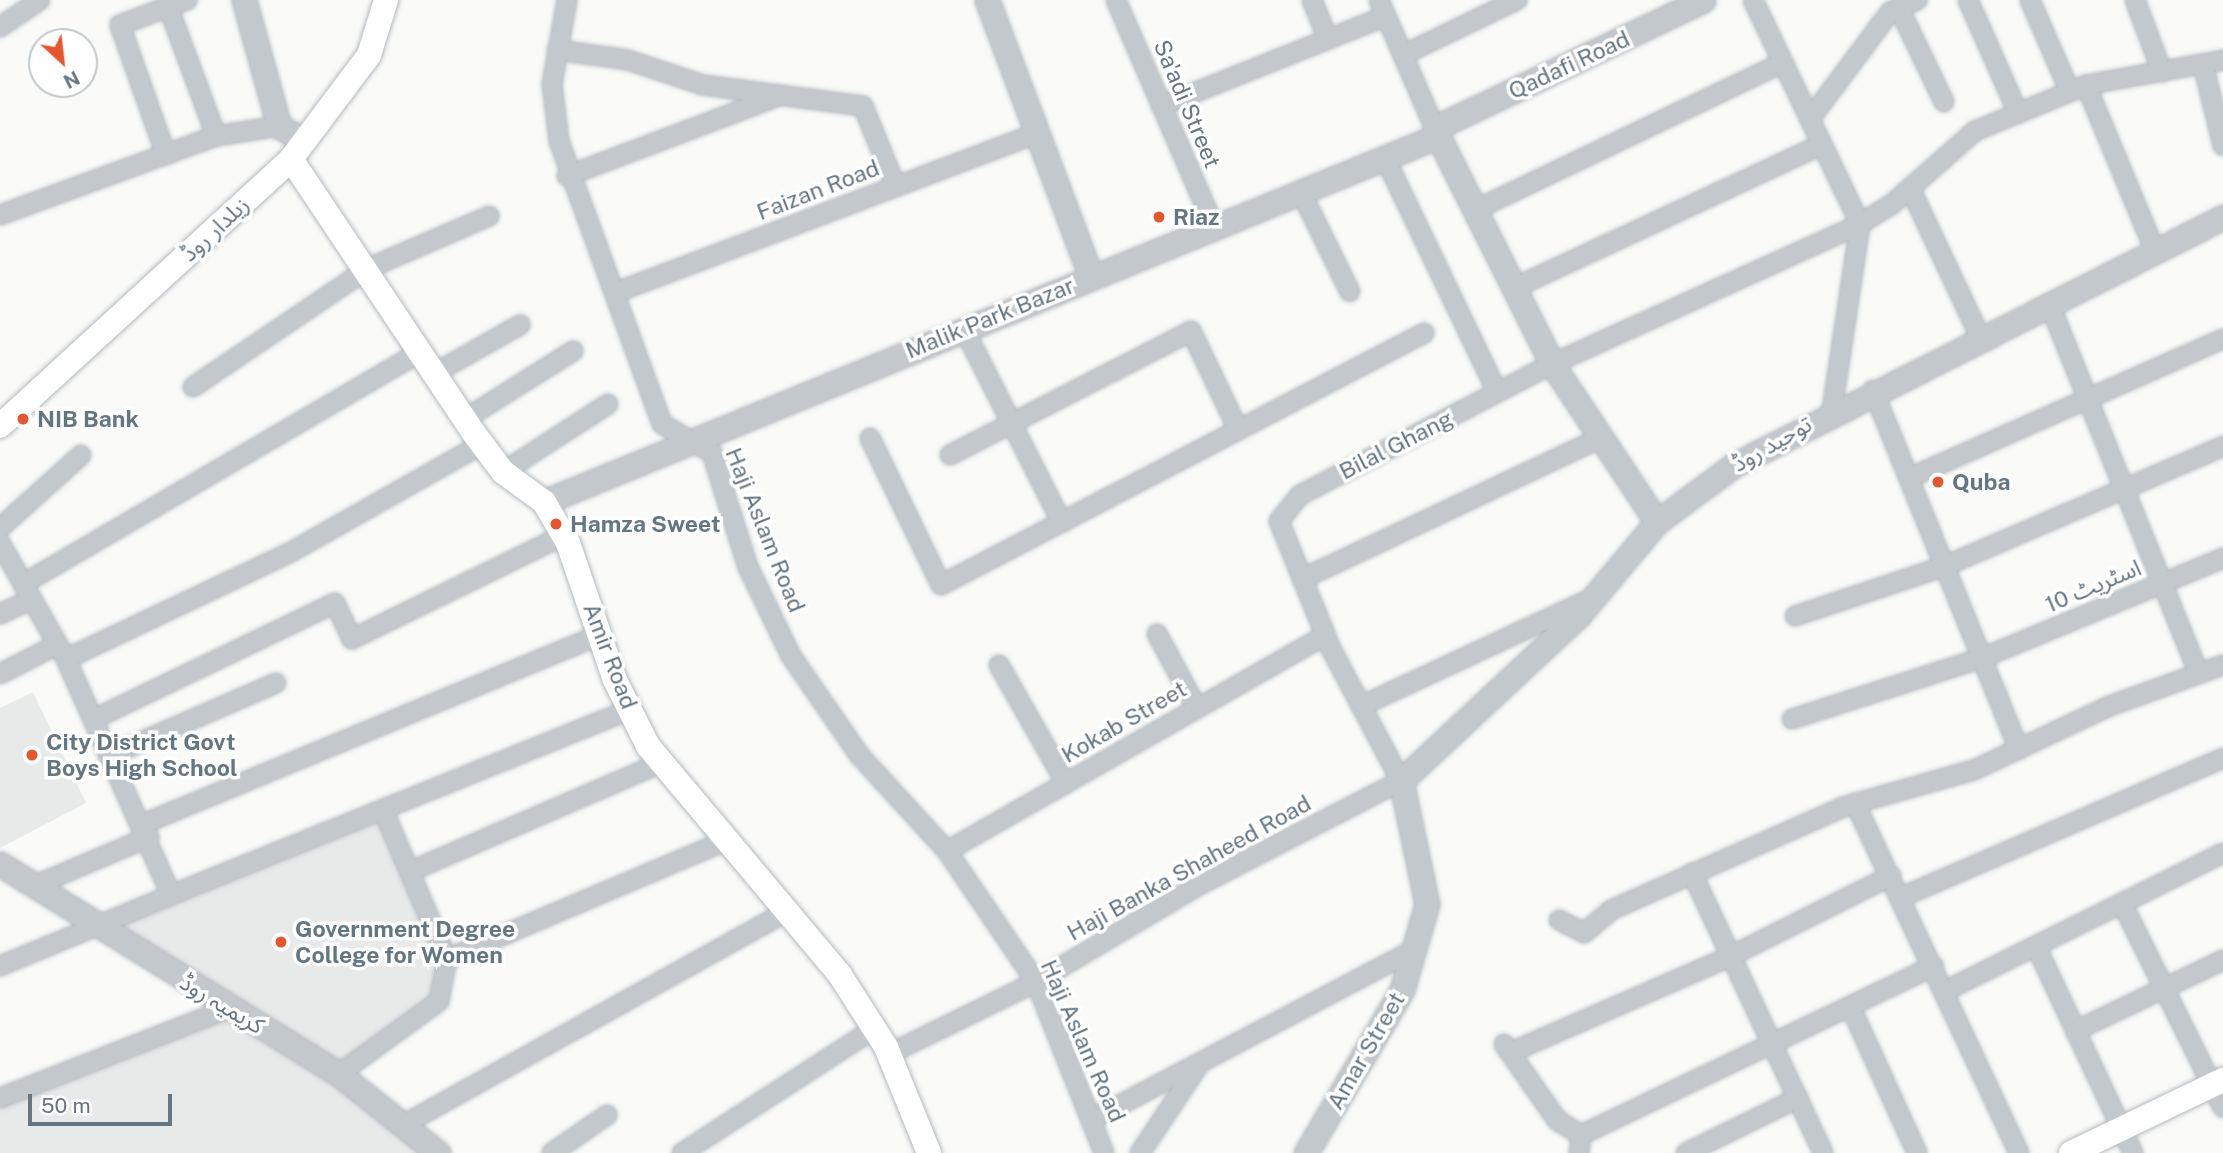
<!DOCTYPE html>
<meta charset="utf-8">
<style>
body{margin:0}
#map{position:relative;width:2223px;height:1153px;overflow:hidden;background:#fafaf8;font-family:"Public Sans","Noto Sans Arabic",sans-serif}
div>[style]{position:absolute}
.built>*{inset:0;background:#e8e9e9}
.roads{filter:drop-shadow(0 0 2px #b3babf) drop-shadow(0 0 2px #b3babf)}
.minor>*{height:18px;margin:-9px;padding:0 9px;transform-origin:9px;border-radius:9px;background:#c3c8cc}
.tertiary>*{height:23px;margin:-11.5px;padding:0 11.5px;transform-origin:11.5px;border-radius:11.5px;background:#c3c8cc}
.secondary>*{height:24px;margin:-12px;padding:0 12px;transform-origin:12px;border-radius:12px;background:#fff}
.dots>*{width:19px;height:19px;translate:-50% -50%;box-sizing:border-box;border:4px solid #fff;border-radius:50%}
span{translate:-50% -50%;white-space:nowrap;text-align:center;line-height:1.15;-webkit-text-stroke:7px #fff;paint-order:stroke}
.street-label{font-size:23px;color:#657683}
.poi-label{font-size:23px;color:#657683;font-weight:700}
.left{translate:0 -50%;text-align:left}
.north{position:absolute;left:28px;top:28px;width:70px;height:70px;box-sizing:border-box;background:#fff;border:2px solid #c1c8cd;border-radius:50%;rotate:153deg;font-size:19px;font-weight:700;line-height:28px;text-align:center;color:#657683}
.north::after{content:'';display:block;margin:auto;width:24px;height:32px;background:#e4572e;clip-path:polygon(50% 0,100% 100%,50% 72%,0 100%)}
.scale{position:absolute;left:28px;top:1094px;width:144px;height:32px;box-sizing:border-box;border:4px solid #657683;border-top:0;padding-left:9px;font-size:21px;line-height:24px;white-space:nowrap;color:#657683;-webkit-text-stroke:5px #fff;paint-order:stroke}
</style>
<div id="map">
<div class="built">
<div style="clip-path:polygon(33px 692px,86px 803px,0 848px,0 708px)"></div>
<div style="clip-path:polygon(383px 810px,447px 959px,439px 1001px,339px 1074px,438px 1153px,0 1153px,0 1093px,230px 1009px,95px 926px)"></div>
</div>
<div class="roads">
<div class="minor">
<div style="left:567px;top:0;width:85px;rotate:100.1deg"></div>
<div style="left:552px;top:84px;width:57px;rotate:83deg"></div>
<div style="left:559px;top:141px;width:301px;rotate:70deg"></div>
<div style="left:662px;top:424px;width:58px;rotate:30.1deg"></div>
<div style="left:712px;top:453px;width:120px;rotate:72.5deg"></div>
<div style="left:748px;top:567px;width:99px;rotate:64.2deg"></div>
<div style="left:791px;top:656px;width:121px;rotate:55.4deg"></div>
<div style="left:860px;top:756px;width:129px;rotate:47.5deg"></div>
<div style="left:947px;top:851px;width:158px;rotate:55.8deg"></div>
<div style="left:1036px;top:982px;width:184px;rotate:68.3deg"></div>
<div style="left:1116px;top:0;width:247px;rotate:66.6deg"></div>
<div style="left:1312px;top:0;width:42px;rotate:67.7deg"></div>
<div style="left:1379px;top:0;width:148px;rotate:66.5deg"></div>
<div style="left:1968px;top:0;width:124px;rotate:66.1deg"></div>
<div style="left:2030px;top:0;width:100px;rotate:66.5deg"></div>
<div style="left:2135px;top:0;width:77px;rotate:69.4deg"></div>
<div style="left:168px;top:6px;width:139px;rotate:69.7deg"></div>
<div style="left:1899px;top:8px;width:104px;rotate:64.4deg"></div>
<div style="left:0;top:27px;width:48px;rotate:-34deg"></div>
<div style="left:557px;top:50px;width:72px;rotate:8deg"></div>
<div style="left:628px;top:60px;width:79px;rotate:18.4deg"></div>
<div style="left:703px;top:85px;width:161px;rotate:7.5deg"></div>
<div style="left:863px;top:106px;width:87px;rotate:67.8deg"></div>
<div style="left:1403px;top:55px;width:127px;rotate:-25.8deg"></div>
<div style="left:2203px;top:64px;width:84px;rotate:76.3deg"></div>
<div style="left:2086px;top:85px;width:180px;rotate:67.4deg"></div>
<div style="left:1161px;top:106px;width:242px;rotate:-21.8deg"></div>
<div style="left:1810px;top:119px;width:134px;rotate:-53.2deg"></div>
<div style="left:1890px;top:12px;width:30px;rotate:-24deg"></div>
<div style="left:166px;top:155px;width:138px;rotate:-109.5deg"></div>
<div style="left:120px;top:25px;width:72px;rotate:-20.5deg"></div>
<div style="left:1385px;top:158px;width:259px;rotate:64.4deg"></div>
<div style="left:567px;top:176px;width:223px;rotate:-20.7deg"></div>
<div style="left:1910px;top:188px;width:165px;rotate:64.8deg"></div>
<div style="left:1301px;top:192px;width:111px;rotate:63.9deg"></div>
<div style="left:1475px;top:210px;width:340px;rotate:-25.6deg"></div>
<div style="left:0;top:215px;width:230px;rotate:-20.1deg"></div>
<div style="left:216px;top:136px;width:64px;rotate:-9deg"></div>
<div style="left:1514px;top:288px;width:339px;rotate:-25deg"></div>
<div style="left:617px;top:292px;width:449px;rotate:-20.7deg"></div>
<div style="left:2049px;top:303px;width:400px;rotate:68deg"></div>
<div style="left:964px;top:329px;width:217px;rotate:63.2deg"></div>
<div style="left:435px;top:373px;width:98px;rotate:-29.5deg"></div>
<div style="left:193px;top:387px;width:212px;rotate:-34.1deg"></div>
<div style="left:369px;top:268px;width:131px;rotate:-23.4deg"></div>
<div style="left:1873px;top:390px;width:388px;rotate:67.9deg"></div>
<div style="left:1832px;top:410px;width:188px;rotate:-81.4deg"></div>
<div style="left:1860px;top:224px;width:36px;rotate:-32deg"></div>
<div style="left:1891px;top:205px;width:112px;rotate:-41.4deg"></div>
<div style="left:1975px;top:131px;width:120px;rotate:-22.5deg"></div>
<div style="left:2086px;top:85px;width:139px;rotate:-10.3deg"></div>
<div style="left:465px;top:419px;width:128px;rotate:-32.2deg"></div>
<div style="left:870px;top:438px;width:163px;rotate:64.2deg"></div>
<div style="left:941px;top:585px;width:545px;rotate:-27.55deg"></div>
<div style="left:950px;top:455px;width:271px;rotate:-27.2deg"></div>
<div style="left:1191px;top:331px;width:109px;rotate:64.4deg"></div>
<div style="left:503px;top:472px;width:125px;rotate:-32.9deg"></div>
<div style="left:1909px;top:478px;width:343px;rotate:-23.9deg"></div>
<div style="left:0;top:528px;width:109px;rotate:-42deg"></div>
<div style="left:0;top:543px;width:133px;rotate:60.4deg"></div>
<div style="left:66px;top:659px;width:258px;rotate:66deg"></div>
<div style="left:171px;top:895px;width:495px;rotate:-22deg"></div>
<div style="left:1302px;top:579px;width:327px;rotate:-25.3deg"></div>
<div style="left:23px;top:584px;width:462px;rotate:-30.3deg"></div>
<div style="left:0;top:614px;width:35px;rotate:-25deg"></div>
<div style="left:1795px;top:616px;width:158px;rotate:-18.4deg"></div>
<div style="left:1945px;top:566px;width:303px;rotate:-23.3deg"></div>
<div style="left:1157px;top:634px;width:84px;rotate:61.6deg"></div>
<div style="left:66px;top:659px;width:249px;rotate:-25.4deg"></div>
<div style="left:291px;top:552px;width:219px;rotate:-29.5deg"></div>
<div style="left:999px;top:665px;width:136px;rotate:60.4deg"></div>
<div style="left:0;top:674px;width:65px;rotate:-27.3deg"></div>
<div style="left:1361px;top:706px;width:253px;rotate:-25deg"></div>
<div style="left:94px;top:719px;width:267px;rotate:-25.7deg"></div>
<div style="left:335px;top:603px;width:40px;rotate:65deg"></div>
<div style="left:352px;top:639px;width:236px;rotate:-26.1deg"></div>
<div style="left:1792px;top:719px;width:200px;rotate:-17.8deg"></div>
<div style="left:1982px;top:658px;width:261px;rotate:-22.5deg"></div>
<div style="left:111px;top:755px;width:180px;rotate:-23.6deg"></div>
<div style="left:1855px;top:803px;width:387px;rotate:64.9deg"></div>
<div style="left:143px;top:824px;width:495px;rotate:-22.5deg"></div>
<div style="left:947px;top:851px;width:435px;rotate:-29.7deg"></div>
<div style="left:411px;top:871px;width:272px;rotate:-23.4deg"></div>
<div style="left:1692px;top:873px;width:309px;rotate:64.9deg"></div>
<div style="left:36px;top:885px;width:123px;rotate:-23deg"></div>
<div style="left:1902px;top:897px;width:350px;rotate:-23.4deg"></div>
<div style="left:2122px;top:903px;width:228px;rotate:63.7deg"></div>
<div style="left:1559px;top:920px;width:28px;rotate:27deg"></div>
<div style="left:1584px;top:933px;width:35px;rotate:-40deg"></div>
<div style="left:1611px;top:910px;width:254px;rotate:-23.9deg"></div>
<div style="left:1843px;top:807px;width:136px;rotate:-15.8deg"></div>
<div style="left:1974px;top:770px;width:147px;rotate:-25.3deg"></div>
<div style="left:2107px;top:707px;width:123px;rotate:-19.9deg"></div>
<div style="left:2036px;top:946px;width:229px;rotate:64.9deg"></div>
<div style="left:447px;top:959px;width:302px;rotate:-23deg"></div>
<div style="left:0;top:966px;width:185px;rotate:-22.5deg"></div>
<div style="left:1945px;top:991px;width:310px;rotate:-26.4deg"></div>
<div style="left:1851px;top:1008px;width:159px;rotate:65.5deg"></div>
<div style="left:2075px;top:1031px;width:164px;rotate:-25.6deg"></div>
<div style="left:1504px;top:1044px;width:93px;rotate:55.1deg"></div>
<div style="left:1557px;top:1120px;width:28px;rotate:32deg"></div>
<div style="left:1581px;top:1135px;width:18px;rotate:96deg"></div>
<div style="left:1514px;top:1051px;width:237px;rotate:-23.6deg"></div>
<div style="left:1731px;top:956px;width:179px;rotate:-26.6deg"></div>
<div style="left:889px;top:1054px;width:164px;rotate:-26.1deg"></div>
<div style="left:1036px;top:982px;width:194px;rotate:-30.7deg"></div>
<div style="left:1203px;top:883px;width:223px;rotate:-27.3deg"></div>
<div style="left:1401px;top:781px;width:149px;rotate:-117.9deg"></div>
<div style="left:1331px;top:649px;width:138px;rotate:-112.1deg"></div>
<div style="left:1279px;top:521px;width:33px;rotate:-51deg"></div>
<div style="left:1300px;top:495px;width:284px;rotate:-27.5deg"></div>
<div style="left:1552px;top:364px;width:338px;rotate:-24.4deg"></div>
<div style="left:1860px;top:224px;width:248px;rotate:-115.5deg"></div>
<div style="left:339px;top:1074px;width:124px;rotate:-36.1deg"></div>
<div style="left:439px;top:1001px;width:43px;rotate:-79.2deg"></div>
<div style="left:447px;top:959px;width:162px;rotate:-113.2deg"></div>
<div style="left:0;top:1098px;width:247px;rotate:-21.4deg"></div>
<div style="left:1095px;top:1118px;width:361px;rotate:-27.8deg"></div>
<div style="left:403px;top:1125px;width:440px;rotate:-29.1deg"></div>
<div style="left:1581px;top:1135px;width:391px;rotate:-25.6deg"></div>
<div style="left:552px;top:1153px;width:67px;rotate:-34.6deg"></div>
<div style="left:682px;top:1153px;width:229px;rotate:-32.9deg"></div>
<div style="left:1140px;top:1153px;width:105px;rotate:-56.3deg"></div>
<div style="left:1686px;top:1153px;width:125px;rotate:-26.2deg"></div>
</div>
<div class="tertiary">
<div style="left:244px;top:0;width:131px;rotate:74.5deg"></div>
<div style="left:279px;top:126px;width:29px;rotate:31deg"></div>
<div style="left:987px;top:0;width:296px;rotate:69.4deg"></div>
<div style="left:1435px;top:128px;width:297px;rotate:-25.5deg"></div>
<div style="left:544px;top:502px;width:966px;rotate:-22.26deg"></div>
<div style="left:1438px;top:136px;width:255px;rotate:63.4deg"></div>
<div style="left:1552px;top:364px;width:190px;rotate:56.4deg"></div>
<div style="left:0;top:864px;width:399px;rotate:31.8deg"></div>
<div style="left:339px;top:1074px;width:127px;rotate:38.6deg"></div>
<div style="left:1306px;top:1153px;width:189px;rotate:-59.5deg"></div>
<div style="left:1402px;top:990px;width:90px;rotate:-73.8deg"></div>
<div style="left:1427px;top:904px;width:126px;rotate:-101.9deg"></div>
<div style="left:1401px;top:781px;width:242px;rotate:-43deg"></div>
<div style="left:1578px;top:616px;width:123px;rotate:-50deg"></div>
<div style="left:1657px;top:522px;width:96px;rotate:-36.5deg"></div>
<div style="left:1734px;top:465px;width:548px;rotate:-26.89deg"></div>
</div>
<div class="secondary">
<div style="left:291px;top:159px;width:328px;rotate:56.3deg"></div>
<div style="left:473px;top:432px;width:50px;rotate:53.1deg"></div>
<div style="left:503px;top:472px;width:51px;rotate:36.2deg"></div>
<div style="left:544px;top:502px;width:48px;rotate:59.7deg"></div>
<div style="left:568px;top:543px;width:145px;rotate:71.1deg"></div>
<div style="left:615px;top:680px;width:74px;rotate:63.4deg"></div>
<div style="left:648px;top:746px;width:299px;rotate:50deg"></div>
<div style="left:840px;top:975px;width:85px;rotate:57.4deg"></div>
<div style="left:886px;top:1047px;width:114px;rotate:67.9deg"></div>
<div style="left:0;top:426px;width:395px;rotate:-42.5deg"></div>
<div style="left:291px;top:159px;width:130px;rotate:-53.1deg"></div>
<div style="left:369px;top:55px;width:58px;rotate:-72.8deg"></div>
<div style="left:2071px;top:1153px;width:169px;rotate:-25.7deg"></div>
</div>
</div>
<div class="dots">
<div style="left:1159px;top:217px;background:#e4572e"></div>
<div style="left:23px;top:419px;background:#e4572e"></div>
<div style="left:1938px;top:482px;background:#e4572e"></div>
<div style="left:556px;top:524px;background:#e4572e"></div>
<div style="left:32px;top:755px;background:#e4572e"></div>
<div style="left:281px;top:942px;background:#e4572e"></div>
</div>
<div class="street-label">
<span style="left:1569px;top:65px;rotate:-25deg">Qadafi Road</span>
<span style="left:1187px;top:104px;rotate:67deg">Sa'adi Street</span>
<span style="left:818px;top:190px;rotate:-21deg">Faizan Road</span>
<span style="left:215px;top:229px;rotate:-43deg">زیلدار روڈ</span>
<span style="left:990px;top:318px;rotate:-22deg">Malik Park Bazar</span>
<span style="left:1772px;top:444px;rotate:-30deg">توحید روڈ</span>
<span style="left:1396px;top:445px;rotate:-27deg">Bilal Ghang</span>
<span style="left:765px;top:530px;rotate:68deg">Haji Aslam Road</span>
<span style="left:2093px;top:586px;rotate:-23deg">اسٹریٹ 10</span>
<span style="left:610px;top:656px;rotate:69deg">Amir Road</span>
<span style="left:1124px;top:722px;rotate:-30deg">Kokab Street</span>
<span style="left:1189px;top:868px;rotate:-29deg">Haji Banka Shaheed Road</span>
<span style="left:222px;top:1004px;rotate:31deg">کریمیہ روڈ</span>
<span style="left:1083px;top:1041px;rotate:66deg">Haji Aslam Road</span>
<span style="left:1366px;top:1051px;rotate:-60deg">Amar Street</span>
</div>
<div class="poi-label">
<span class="left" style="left:1173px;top:217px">Riaz</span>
<span class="left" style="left:37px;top:419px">NIB Bank</span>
<span class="left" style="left:1952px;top:482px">Quba</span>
<span class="left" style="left:570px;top:524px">Hamza Sweet</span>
<span class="left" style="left:46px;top:755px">City District Govt<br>Boys High School</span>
<span class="left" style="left:295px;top:942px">Government Degree<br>College for Women</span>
</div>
<div class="north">N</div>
<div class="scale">50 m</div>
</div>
